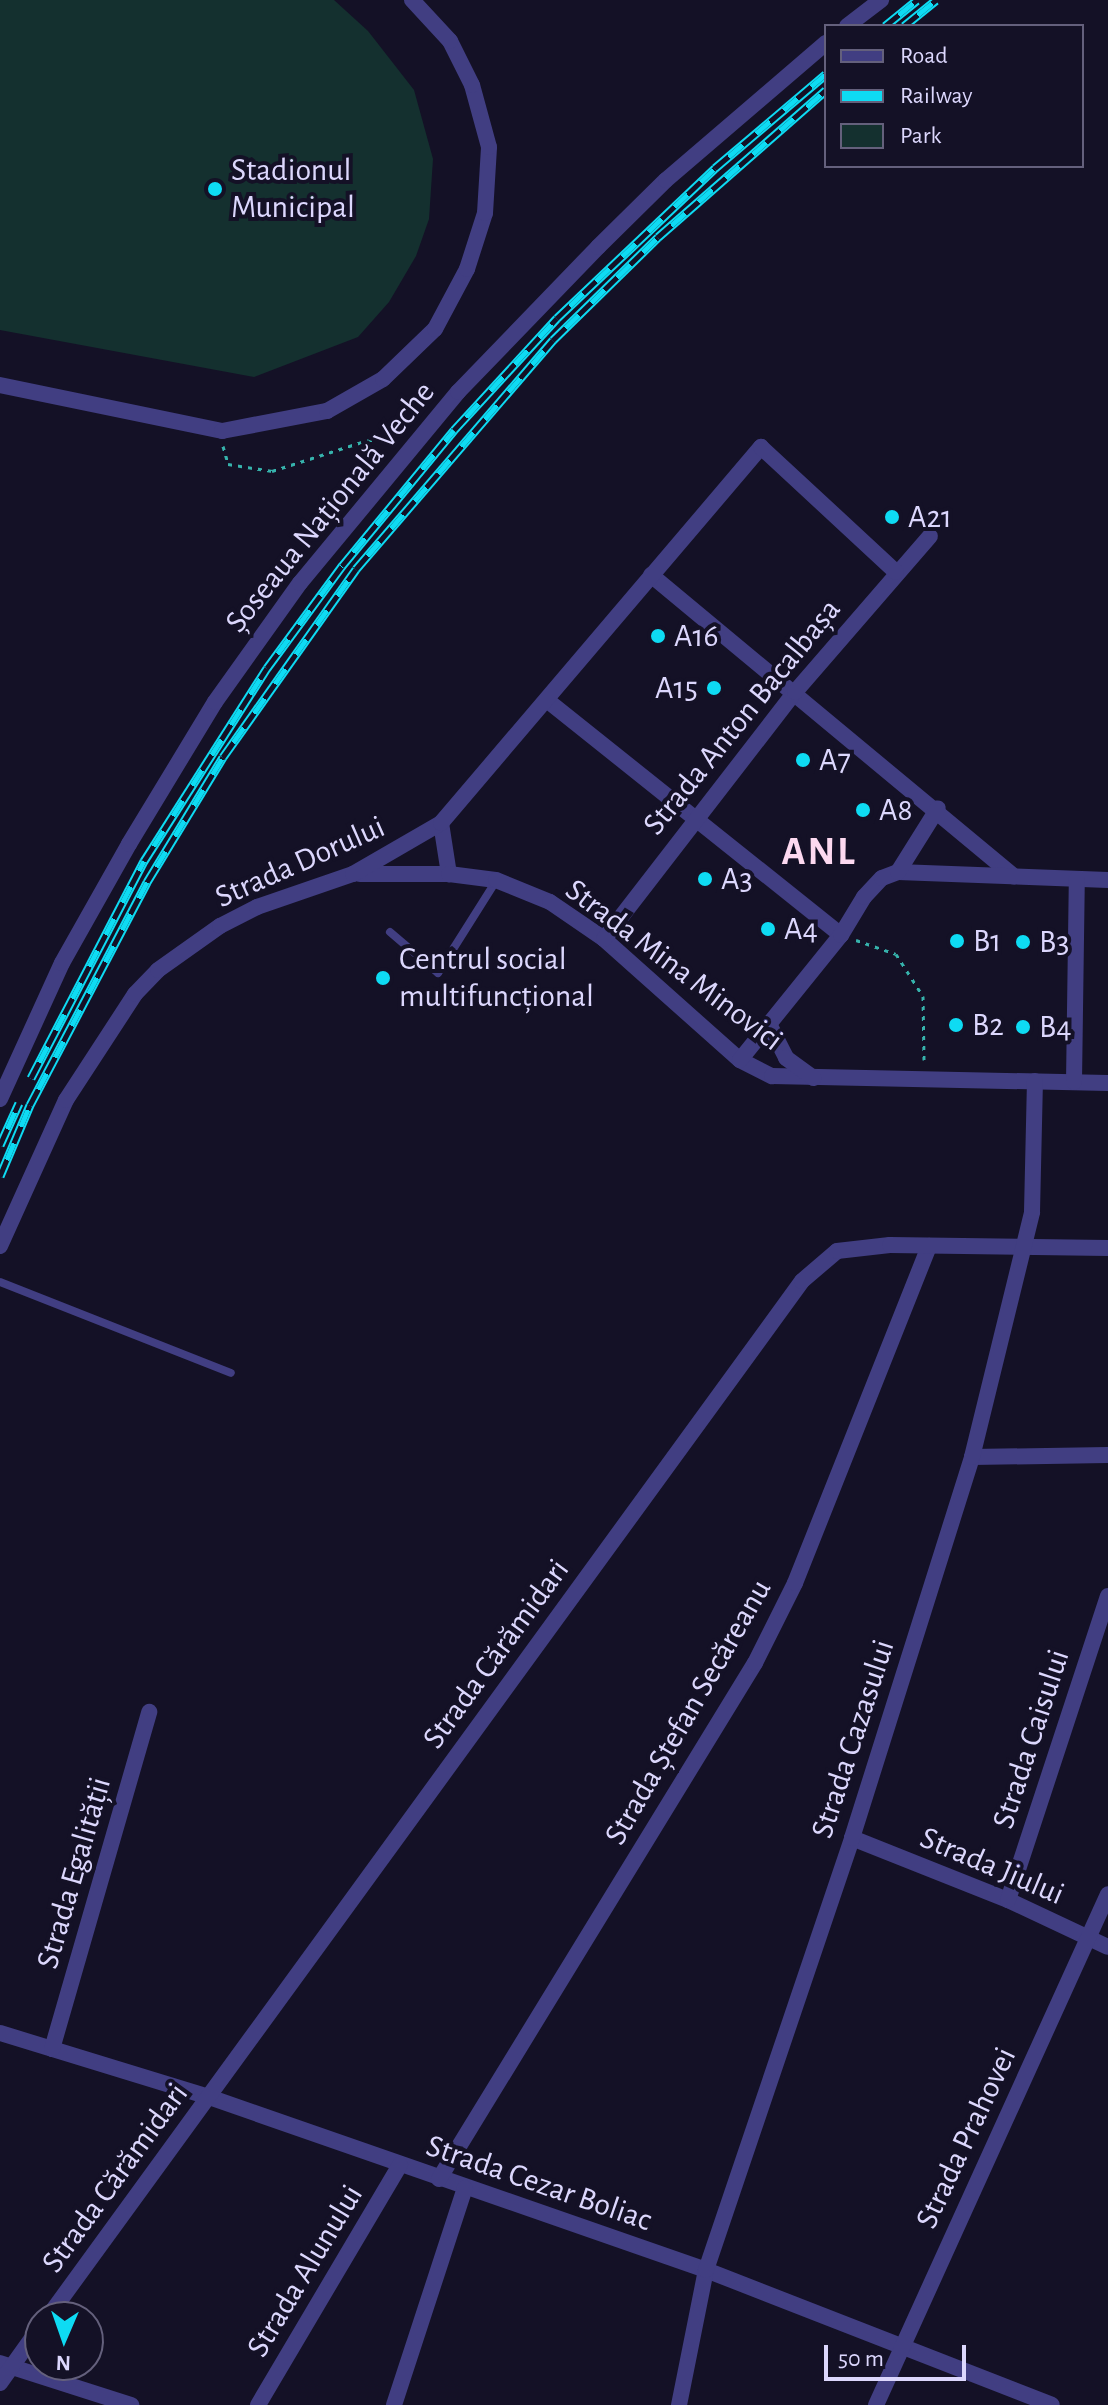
<!DOCTYPE html>
<meta charset="utf-8">
<style>
body{margin:0}
#map{position:relative;width:1108px;height:2405px;overflow:hidden;background:#141126;font-family:"Alegreya Sans",sans-serif}
div>[style]{position:absolute}
.green>*{inset:0;background:#14302f}
.path>*{height:3px;margin-top:-1.5px;transform-origin:0;background:repeating-linear-gradient(90deg,#36b3ac 0 4px,transparent 0 10px)}
.lane>*{height:8px;margin:-4px;padding:0 4px;transform-origin:4px;border-radius:4px;background:#413e82}
.street>*{height:16px;margin:-8px;padding:0 8px;transform-origin:8px;border-radius:8px;background:#413e82}
.rail>*{height:9px;margin-top:-4.5px;transform-origin:0;background:repeating-linear-gradient(90deg,#141126 0 18px,#0edbf3 0 36px);box-sizing:border-box;border-block:2px solid #0edbf3}
.dots>*{width:22px;height:22px;translate:-50% -50%;box-sizing:border-box;border:4px solid #141126;border-radius:50%}
span{translate:-50% -50%;white-space:nowrap;text-align:center;line-height:1.15;-webkit-text-stroke:8px #141126;paint-order:stroke}
.poi-label{font-size:32px;color:#dcd7fd}
.left{translate:0 -50%;text-align:left}
.right{translate:-100% -50%;text-align:right}
.street-label{font-size:32px;color:#dcd7fd}
.district-label{font-size:40px;color:#fdd9f0;font-weight:700;letter-spacing:2px}
.legend{position:absolute;left:824px;top:24px;width:260px;height:144px;box-sizing:border-box;background:#141126;border:2px solid #64607c;margin:0;padding:10px 14px;list-style:none;font-size:24px;color:#dcd7fd}
.legend li{display:flex;align-items:center;gap:16px;height:40px}
.legend b{width:40px;border:2px solid #64607c}
.north{position:absolute;left:24px;top:2301px;width:80px;height:80px;box-sizing:border-box;background:#141126;border:2px solid #64607c;border-radius:50%;rotate:182deg;font-size:22px;font-weight:700;line-height:32px;text-align:center;color:#dcd7fd}
.north::after{content:'';display:block;margin:auto;width:28px;height:36px;background:#0edbf3;clip-path:polygon(50% 0,100% 100%,50% 72%,0 100%)}
.scale{position:absolute;left:824px;top:2345px;width:142px;height:36px;box-sizing:border-box;border:4px solid #dcd7fd;border-top:0;padding-left:10px;font-size:24px;line-height:28px;white-space:nowrap;color:#dcd7fd;-webkit-text-stroke:6px #141126;paint-order:stroke}
</style>
<div id="map">
<div class="green">
<div style="clip-path:polygon(0 0,334px 0,368px 31px,414px 90px,433px 159px,429px 219px,416px 256px,389px 302px,358px 337px,254px 377px,0 330px)"></div>
</div>
<div class="path">
<div style="left:223px;top:446px;width:19px;rotate:74deg"></div>
<div style="left:228px;top:464px;width:45px;rotate:9deg"></div>
<div style="left:272px;top:471px;width:101px;rotate:-17.9deg"></div>
<div style="left:368px;top:440px;width:28px"></div>
<div style="left:856px;top:940px;width:42px;rotate:19.3deg"></div>
<div style="left:896px;top:954px;width:50px;rotate:57.3deg"></div>
<div style="left:923px;top:996px;width:64px;rotate:89.1deg"></div>
</div>
<div class="lane">
<div style="left:390px;top:932px;width:63px;rotate:40.5deg"></div>
<div style="left:438px;top:973px;width:109px;rotate:-57.8deg"></div>
<div style="left:0;top:1282px;width:248px;rotate:21.5deg"></div>
</div>
<div class="street">
<div style="left:847px;top:26px;width:43px;rotate:-37.4deg"></div>
<div style="left:0;top:385px;width:227px;rotate:11.7deg"></div>
<div style="left:222px;top:431px;width:107px;rotate:-10.8deg"></div>
<div style="left:327px;top:411px;width:64px;rotate:-29.7deg"></div>
<div style="left:383px;top:379px;width:72px;rotate:-43.9deg"></div>
<div style="left:435px;top:329px;width:68px;rotate:-61.9deg"></div>
<div style="left:467px;top:269px;width:59px;rotate:-72.2deg"></div>
<div style="left:485px;top:213px;width:66px;rotate:-86.5deg"></div>
<div style="left:489px;top:147px;width:64px;rotate:-105.3deg"></div>
<div style="left:472px;top:85px;width:49px;rotate:-116.6deg"></div>
<div style="left:450px;top:41px;width:56px;rotate:-132.8deg"></div>
<div style="left:651px;top:575px;width:472px;rotate:39.7deg"></div>
<div style="left:548px;top:701px;width:375px;rotate:38.6deg"></div>
<div style="left:441px;top:823px;width:52px;rotate:81.1deg"></div>
<div style="left:898px;top:872px;width:210px;rotate:2.2deg"></div>
<div style="left:360px;top:874px;width:89px"></div>
<div style="left:449px;top:874px;width:47px;rotate:7.3deg"></div>
<div style="left:496px;top:880px;width:58px;rotate:22.2deg"></div>
<div style="left:550px;top:902px;width:65px;rotate:34.4deg"></div>
<div style="left:604px;top:939px;width:182px;rotate:41.7deg"></div>
<div style="left:740px;top:1060px;width:36px;rotate:27deg"></div>
<div style="left:772px;top:1076px;width:336px;rotate:1.2deg"></div>
<div style="left:604px;top:939px;width:312px;rotate:-52.3deg"></div>
<div style="left:795px;top:692px;width:206px;rotate:-49.1deg"></div>
<div style="left:770px;top:1026px;width:36px;rotate:63deg"></div>
<div style="left:786px;top:1058px;width:34px;rotate:36deg"></div>
<div style="left:740px;top:1060px;width:161px;rotate:-51.1deg"></div>
<div style="left:841px;top:935px;width:44px;rotate:-58.8deg"></div>
<div style="left:864px;top:897px;width:26px;rotate:-47deg"></div>
<div style="left:882px;top:878px;width:17px;rotate:-21deg"></div>
<div style="left:898px;top:872px;width:75px;rotate:-58deg"></div>
<div style="left:1074px;top:1082px;width:203px;rotate:-89.2deg"></div>
<div style="left:0;top:1099px;width:149px;rotate:-65.5deg"></div>
<div style="left:62px;top:963px;width:137px;rotate:-60.6deg"></div>
<div style="left:129px;top:844px;width:166px;rotate:-58.8deg"></div>
<div style="left:215px;top:702px;width:146px;rotate:-54.5deg"></div>
<div style="left:300px;top:583px;width:248px;rotate:-50.4deg"></div>
<div style="left:458px;top:392px;width:202px;rotate:-46deg"></div>
<div style="left:598px;top:247px;width:95px;rotate:-44.6deg"></div>
<div style="left:666px;top:180px;width:211px;rotate:-40.6deg"></div>
<div style="left:0;top:1246px;width:160px;rotate:-65.7deg"></div>
<div style="left:66px;top:1100px;width:126px;rotate:-56.9deg"></div>
<div style="left:135px;top:994px;width:33px;rotate:-46deg"></div>
<div style="left:158px;top:970px;width:76px;rotate:-35.4deg"></div>
<div style="left:220px;top:926px;width:42px;rotate:-27.2deg"></div>
<div style="left:257px;top:907px;width:102px;rotate:-19deg"></div>
<div style="left:353px;top:874px;width:102px;rotate:-30.1deg"></div>
<div style="left:441px;top:823px;width:494px;rotate:-49.6deg"></div>
<div style="left:761px;top:447px;width:184px;rotate:42.8deg"></div>
<div style="left:972px;top:1457px;width:136px;rotate:-0.8deg"></div>
<div style="left:852px;top:1838px;width:168px;rotate:21.7deg"></div>
<div style="left:1008px;top:1900px;width:110px;rotate:25.2deg"></div>
<div style="left:1008px;top:1900px;width:320px;rotate:-71.8deg"></div>
<div style="left:0;top:2033px;width:219px;rotate:17deg"></div>
<div style="left:209px;top:2097px;width:526px;rotate:19.19deg"></div>
<div style="left:706px;top:2270px;width:371px;rotate:21.3deg"></div>
<div style="left:52px;top:2049px;width:351px;rotate:-73.9deg"></div>
<div style="left:439px;top:2179px;width:605px;rotate:-58.52deg"></div>
<div style="left:755px;top:1663px;width:89px;rotate:-63.4deg"></div>
<div style="left:795px;top:1583px;width:363px;rotate:-68.3deg"></div>
<div style="left:48px;top:2317px;width:1281px;rotate:-53.95deg"></div>
<div style="left:802px;top:1281px;width:46px;rotate:-40.6deg"></div>
<div style="left:837px;top:1251px;width:53px;rotate:-6.5deg"></div>
<div style="left:890px;top:1245px;width:218px;rotate:0.8deg"></div>
<div style="left:0;top:2363px;width:138px;rotate:17.8deg"></div>
<div style="left:0;top:2383px;width:69px;rotate:-54.5deg"></div>
<div style="left:258px;top:2405px;width:279px;rotate:-59.4deg"></div>
<div style="left:394px;top:2405px;width:228px;rotate:-71.9deg"></div>
<div style="left:679px;top:2405px;width:138px;rotate:-78.7deg"></div>
<div style="left:706px;top:2270px;width:456px;rotate:-71.3deg"></div>
<div style="left:852px;top:1838px;width:399px;rotate:-72.5deg"></div>
<div style="left:972px;top:1457px;width:252px;rotate:-76.2deg"></div>
<div style="left:1032px;top:1212px;width:131px;rotate:-88.7deg"></div>
<div style="left:876px;top:2405px;width:561px;rotate:-65.58deg"></div>
</div>
<div class="rail">
<div style="left:885px;top:26px;width:41px;rotate:-39.1deg"></div>
<div style="left:904px;top:26px;width:41px;rotate:-39.1deg"></div>
<div style="left:31px;top:1078px;width:245px;rotate:-62.5deg"></div>
<div style="left:144px;top:861px;width:229px;rotate:-57.5deg"></div>
<div style="left:267px;top:668px;width:127px;rotate:-53.7deg"></div>
<div style="left:342px;top:566px;width:176px;rotate:-50.5deg"></div>
<div style="left:454px;top:430px;width:152px;rotate:-47.4deg"></div>
<div style="left:557px;top:318px;width:218px;rotate:-43.5deg"></div>
<div style="left:715px;top:168px;width:145px;rotate:-40.3deg"></div>
<div style="left:0;top:1145px;width:46px;rotate:-65.7deg"></div>
<div style="left:0;top:1176px;width:77px;rotate:-67.1deg"></div>
<div style="left:30px;top:1105px;width:252px;rotate:-62.3deg"></div>
<div style="left:147px;top:882px;width:146px;rotate:-58.7deg"></div>
<div style="left:223px;top:757px;width:230px;rotate:-54.7deg"></div>
<div style="left:356px;top:569px;width:302px;rotate:-49.3deg"></div>
<div style="left:553px;top:340px;width:147px;rotate:-44.4deg"></div>
<div style="left:658px;top:237px;width:223px;rotate:-41.2deg"></div>
</div>
<div class="dots">
<div style="left:215px;top:189px;background:#0edbf3"></div>
<div style="left:892px;top:517px;background:#0edbf3"></div>
<div style="left:658px;top:636px;background:#0edbf3"></div>
<div style="left:714px;top:688px;background:#0edbf3"></div>
<div style="left:803px;top:760px;background:#0edbf3"></div>
<div style="left:863px;top:810px;background:#0edbf3"></div>
<div style="left:705px;top:879px;background:#0edbf3"></div>
<div style="left:768px;top:929px;background:#0edbf3"></div>
<div style="left:957px;top:941px;background:#0edbf3"></div>
<div style="left:1023px;top:942px;background:#0edbf3"></div>
<div style="left:383px;top:978px;background:#0edbf3"></div>
<div style="left:956px;top:1025px;background:#0edbf3"></div>
<div style="left:1023px;top:1027px;background:#0edbf3"></div>
</div>
<div class="poi-label">
<span class="left" style="left:231px;top:189px">Stadionul<br>Municipal</span>
<span class="left" style="left:908px;top:517px">A21</span>
<span class="left" style="left:674px;top:636px">A16</span>
<span class="right" style="left:698px;top:688px">A15</span>
<span class="left" style="left:819px;top:760px">A7</span>
<span class="left" style="left:879px;top:810px">A8</span>
<span class="left" style="left:721px;top:879px">A3</span>
<span class="left" style="left:784px;top:929px">A4</span>
<span class="left" style="left:973px;top:941px">B1</span>
<span class="left" style="left:1039px;top:942px">B3</span>
<span class="left" style="left:399px;top:978px">Centrul social<br>multifuncțional</span>
<span class="left" style="left:972px;top:1025px">B2</span>
<span class="left" style="left:1039px;top:1027px">B4</span>
</div>
<div class="street-label">
<span style="left:330px;top:507px;rotate:-51deg">Șoseaua Națională Veche</span>
<span style="left:742px;top:717px;rotate:-51deg">Strada Anton Bacalbașa</span>
<span style="left:300px;top:862px;rotate:-24deg">Strada Dorului</span>
<span style="left:674px;top:965px;rotate:37deg">Strada Mina Minovici</span>
<span style="left:496px;top:1654px;rotate:-54deg">Strada Cărămidari</span>
<span style="left:688px;top:1712px;rotate:-60deg">Strada Ștefan Secăreanu</span>
<span style="left:853px;top:1739px;rotate:-72deg">Strada Cazasului</span>
<span style="left:1031px;top:1739px;rotate:-72deg">Strada Caisului</span>
<span style="left:992px;top:1866px;rotate:23deg">Strada Jiului</span>
<span style="left:74px;top:1873px;rotate:-74deg">Strada Egalității</span>
<span style="left:966px;top:2138px;rotate:-65deg">Strada Prahovei</span>
<span style="left:115px;top:2178px;rotate:-54deg">Strada Cărămidari</span>
<span style="left:539px;top:2183px;rotate:19deg">Strada Cezar Boliac</span>
<span style="left:305px;top:2271px;rotate:-59deg">Strada Alunului</span>
</div>
<div class="district-label">
<span style="left:819px;top:852px">ANL</span>
</div>
<ul class="legend">
<li><b style="height:10px;background:#413e82"></b>Road</li>
<li><b style="height:10px;background:#0edbf3"></b>Railway</li>
<li><b style="height:22px;background:#14302f"></b>Park</li>
</ul>
<div class="north">N</div>
<div class="scale">50 m</div>
</div>
